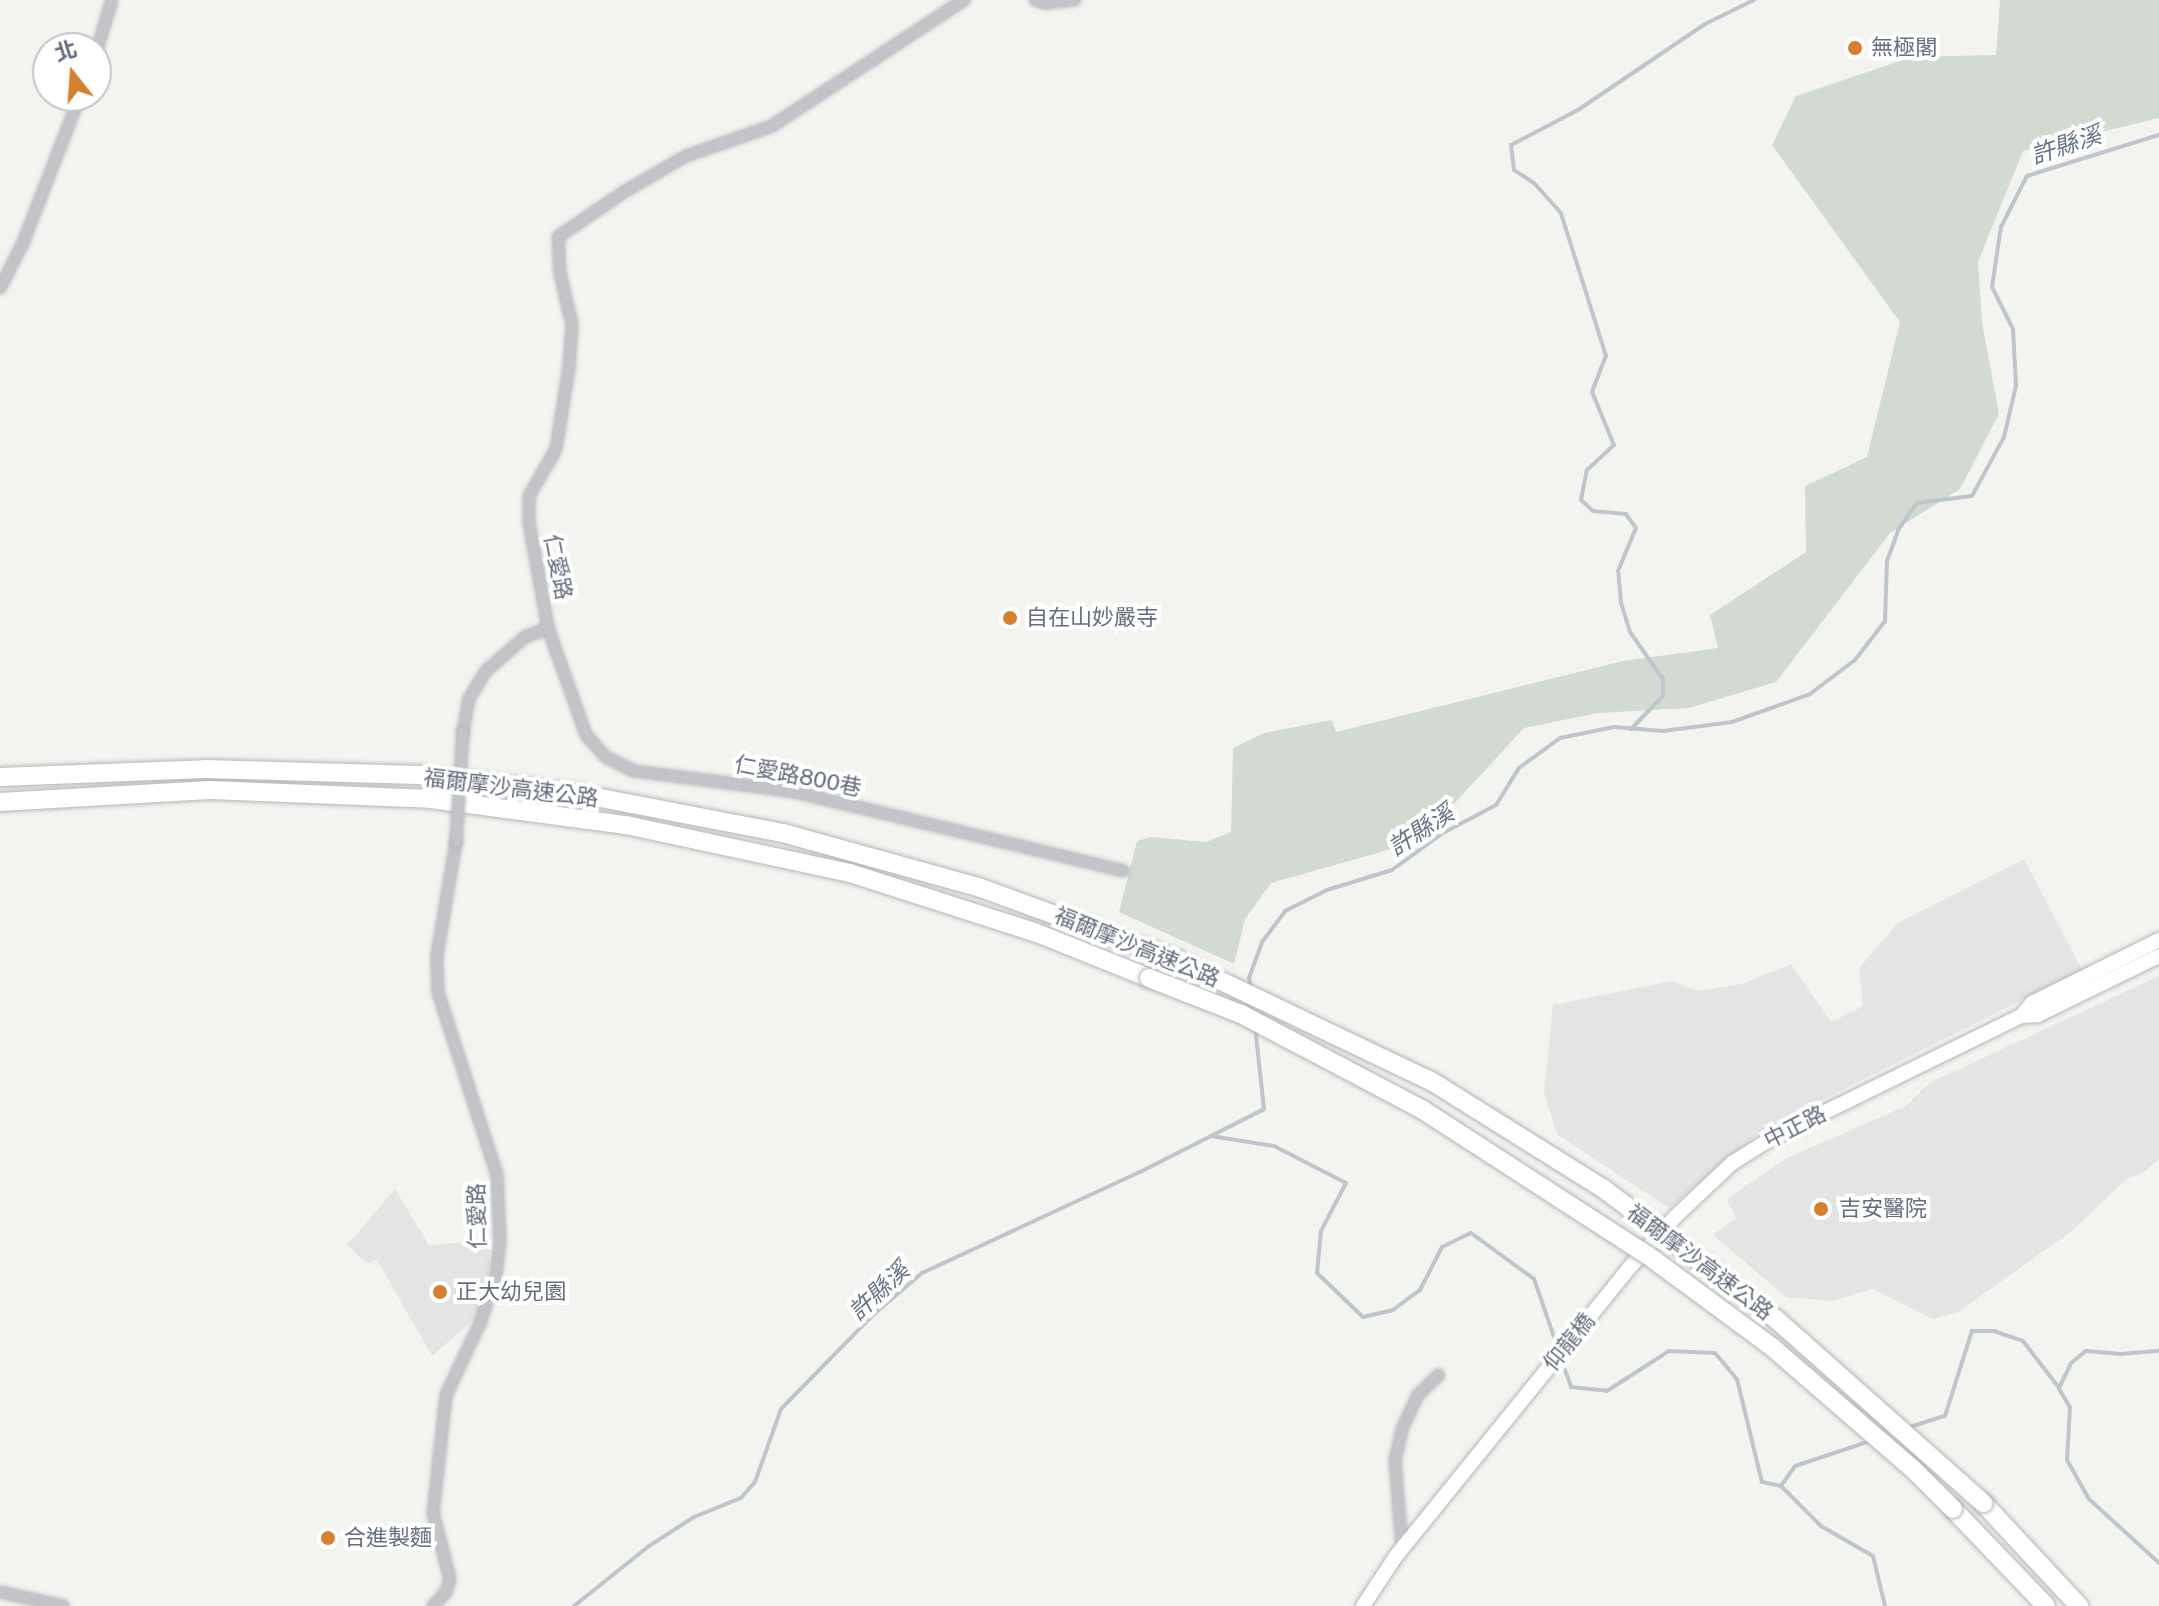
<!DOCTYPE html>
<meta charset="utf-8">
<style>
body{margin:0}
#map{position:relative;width:2159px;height:1606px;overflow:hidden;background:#f3f4f0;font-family:"Public Sans","Noto Sans TC",sans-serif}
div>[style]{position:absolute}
.built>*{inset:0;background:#e4e4e4}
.green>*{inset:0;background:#d3dad1}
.stream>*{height:4px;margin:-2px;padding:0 2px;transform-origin:2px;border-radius:2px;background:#bfc5cc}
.roads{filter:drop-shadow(0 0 2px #b4b6bc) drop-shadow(0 0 2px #b4b6bc)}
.street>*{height:10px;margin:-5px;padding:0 5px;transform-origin:5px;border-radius:5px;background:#c2c4c8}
.secondary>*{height:14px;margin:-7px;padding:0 7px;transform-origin:7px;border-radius:7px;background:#fff}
.highway>*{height:18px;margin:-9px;padding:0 9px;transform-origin:9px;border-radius:9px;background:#fff}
.bridges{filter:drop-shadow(0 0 2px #b2b4b8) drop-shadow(0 0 2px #b2b4b8)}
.street-bridge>*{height:10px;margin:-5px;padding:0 5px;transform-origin:5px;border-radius:5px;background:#c2c4c8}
.highway-bridge>*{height:18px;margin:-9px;padding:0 9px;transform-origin:9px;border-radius:9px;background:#fff}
.dots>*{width:22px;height:22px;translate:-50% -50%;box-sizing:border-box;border:4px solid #fff;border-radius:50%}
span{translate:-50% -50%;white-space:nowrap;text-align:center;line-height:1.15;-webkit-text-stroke:8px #fff;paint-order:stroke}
.poi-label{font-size:22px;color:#656d7f}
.left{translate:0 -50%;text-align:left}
.street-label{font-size:22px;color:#656d7f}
.water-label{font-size:24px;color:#657484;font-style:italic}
.north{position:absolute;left:32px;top:32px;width:80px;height:80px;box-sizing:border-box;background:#fff;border:2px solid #c1c5cc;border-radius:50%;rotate:343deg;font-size:22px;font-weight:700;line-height:32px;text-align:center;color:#656d7f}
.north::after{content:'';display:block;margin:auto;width:28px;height:36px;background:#d6802e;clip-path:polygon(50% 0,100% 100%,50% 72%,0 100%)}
</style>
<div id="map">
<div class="built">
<div style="clip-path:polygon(2024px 859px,2082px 970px,1764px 1129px,1669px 1208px,1557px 1134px,1544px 1092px,1553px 1005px,1672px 981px,1697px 991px,1742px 984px,1791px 964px,1831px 1022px,1863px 1006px,1859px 968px,1898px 923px)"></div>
<div style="clip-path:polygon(2159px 976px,2159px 1159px,2144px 1172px,2128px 1178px,2069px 1233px,1958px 1312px,1933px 1319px,1872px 1289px,1833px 1301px,1786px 1297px,1713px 1235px,1736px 1218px,1727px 1199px,1787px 1158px,1906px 1106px,1929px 1083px)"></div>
<div style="clip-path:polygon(395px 1189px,429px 1245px,490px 1240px,489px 1268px,478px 1316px,432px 1356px,377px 1260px,366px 1263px,347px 1245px)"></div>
</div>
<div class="green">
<div style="clip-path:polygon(2000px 0,2159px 0,2159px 118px,2023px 151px,1978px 262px,1982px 322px,1999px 414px,1960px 489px,1890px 533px,1776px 682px,1689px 708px,1598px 713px,1524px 728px,1452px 806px,1399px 847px,1271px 883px,1245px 919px,1234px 964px,1119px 912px,1137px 841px,1151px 837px,1206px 842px,1231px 832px,1233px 748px,1264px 733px,1332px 720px,1336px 732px,1623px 661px,1718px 648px,1710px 615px,1806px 552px,1805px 486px,1867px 457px,1900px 322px,1772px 145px,1796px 96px,1912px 57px,1996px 55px)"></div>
</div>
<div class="stream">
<div style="left:1631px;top:729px;width:46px;rotate:-45.9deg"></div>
<div style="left:1663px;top:696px;width:17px;rotate:-90deg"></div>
<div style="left:1663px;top:679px;width:57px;rotate:-125.1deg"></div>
<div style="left:1630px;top:632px;width:30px;rotate:-107deg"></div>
<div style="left:1621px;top:603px;width:32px;rotate:-95deg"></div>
<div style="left:1618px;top:571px;width:47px;rotate:-67.3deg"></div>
<div style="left:1636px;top:528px;width:17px;rotate:-126deg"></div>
<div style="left:1626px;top:514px;width:33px;rotate:-175deg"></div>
<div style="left:1593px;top:511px;width:16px;rotate:-137deg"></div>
<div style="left:1581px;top:500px;width:31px;rotate:-79deg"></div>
<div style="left:1587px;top:470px;width:37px;rotate:-43deg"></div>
<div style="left:1614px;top:445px;width:57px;rotate:-112.5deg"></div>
<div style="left:1592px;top:392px;width:39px;rotate:-69deg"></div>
<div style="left:1606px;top:356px;width:150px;rotate:-107.5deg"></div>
<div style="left:1561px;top:213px;width:40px;rotate:-132deg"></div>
<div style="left:1534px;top:183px;width:24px;rotate:-147deg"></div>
<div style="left:1514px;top:170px;width:25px;rotate:-97deg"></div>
<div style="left:1511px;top:145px;width:76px;rotate:-27.6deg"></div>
<div style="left:1578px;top:110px;width:153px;rotate:-34.1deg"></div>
<div style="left:1705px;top:24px;width:55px;rotate:-26.1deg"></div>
<div style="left:1251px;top:990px;width:12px;rotate:-99deg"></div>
<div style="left:1249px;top:978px;width:38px;rotate:-70deg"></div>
<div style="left:1262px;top:942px;width:39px;rotate:-53deg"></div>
<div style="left:1285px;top:911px;width:47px;rotate:-26.6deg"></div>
<div style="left:1327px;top:890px;width:68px;rotate:-17.1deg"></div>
<div style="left:1392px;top:870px;width:63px;rotate:-36deg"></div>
<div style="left:1443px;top:833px;width:60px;rotate:-27.8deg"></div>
<div style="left:1496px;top:805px;width:44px;rotate:-58.1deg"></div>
<div style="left:1519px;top:768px;width:51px;rotate:-36.2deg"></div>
<div style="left:1560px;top:738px;width:55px;rotate:-11.5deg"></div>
<div style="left:1614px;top:727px;width:49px;rotate:4.7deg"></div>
<div style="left:1663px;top:731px;width:70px;rotate:-7.4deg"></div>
<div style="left:1732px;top:722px;width:83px;rotate:-19.7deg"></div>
<div style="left:1810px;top:694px;width:56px;rotate:-37.1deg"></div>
<div style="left:1855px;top:660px;width:49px;rotate:-52.4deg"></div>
<div style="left:1885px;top:621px;width:60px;rotate:-88.1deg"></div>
<div style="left:1887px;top:561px;width:33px;rotate:-70deg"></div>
<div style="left:1898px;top:530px;width:33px;rotate:-55deg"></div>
<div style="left:1917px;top:503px;width:55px;rotate:-7.3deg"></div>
<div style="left:1972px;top:496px;width:67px;rotate:-61.5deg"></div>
<div style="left:2004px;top:437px;width:52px;rotate:-76.8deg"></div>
<div style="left:2016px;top:386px;width:57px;rotate:-93deg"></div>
<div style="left:2013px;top:329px;width:47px;rotate:-116.6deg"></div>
<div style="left:1992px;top:287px;width:61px;rotate:-81.5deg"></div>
<div style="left:2001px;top:227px;width:57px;rotate:-63deg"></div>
<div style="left:2027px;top:176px;width:138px;rotate:-17.3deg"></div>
<div style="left:1211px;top:1136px;width:64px;rotate:9deg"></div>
<div style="left:1274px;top:1146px;width:81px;rotate:27.2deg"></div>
<div style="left:1346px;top:1183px;width:54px;rotate:117.5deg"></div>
<div style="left:1321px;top:1231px;width:42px;rotate:95.4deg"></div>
<div style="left:1317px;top:1273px;width:64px;rotate:43.7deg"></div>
<div style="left:1363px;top:1317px;width:31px;rotate:-13deg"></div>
<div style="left:1393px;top:1310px;width:34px;rotate:-37deg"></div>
<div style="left:1420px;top:1290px;width:48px;rotate:-62.9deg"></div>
<div style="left:1442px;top:1247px;width:32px;rotate:-26deg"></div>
<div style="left:1471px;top:1233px;width:78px;rotate:36.1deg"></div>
<div style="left:1534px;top:1279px;width:76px;rotate:70.9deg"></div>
<div style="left:1561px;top:1359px;width:30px;rotate:70deg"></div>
<div style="left:1571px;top:1387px;width:36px;rotate:6deg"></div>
<div style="left:1607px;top:1391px;width:74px;rotate:-32.8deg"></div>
<div style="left:1669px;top:1351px;width:46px;rotate:2.5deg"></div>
<div style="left:1715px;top:1353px;width:34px;rotate:50deg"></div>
<div style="left:1737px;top:1379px;width:106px;rotate:76.4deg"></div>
<div style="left:1762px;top:1482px;width:19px;rotate:12deg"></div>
<div style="left:1781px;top:1486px;width:24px;rotate:-55deg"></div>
<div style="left:1795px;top:1466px;width:82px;rotate:-18.4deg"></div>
<div style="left:2059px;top:1389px;width:21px;rotate:59deg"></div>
<div style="left:2070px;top:1407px;width:53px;rotate:93.2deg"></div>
<div style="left:2067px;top:1460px;width:45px;rotate:60.6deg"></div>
<div style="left:2089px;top:1499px;width:95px;rotate:42.4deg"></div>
<div style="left:1907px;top:1428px;width:40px;rotate:-18deg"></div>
<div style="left:1945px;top:1416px;width:89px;rotate:-72.4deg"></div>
<div style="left:1972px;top:1331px;width:22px"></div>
<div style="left:1994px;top:1331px;width:31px;rotate:19deg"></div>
<div style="left:2023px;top:1341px;width:59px;rotate:52.5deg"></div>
<div style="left:2059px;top:1388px;width:28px;rotate:-64deg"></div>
<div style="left:2071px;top:1363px;width:19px;rotate:-39deg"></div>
<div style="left:2086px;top:1351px;width:35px;rotate:5deg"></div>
<div style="left:2121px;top:1354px;width:38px;rotate:-5deg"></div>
<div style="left:1781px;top:1486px;width:57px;rotate:45deg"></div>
<div style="left:1821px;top:1526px;width:60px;rotate:30deg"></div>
<div style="left:1873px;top:1556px;width:51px;rotate:76.5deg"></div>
<div style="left:574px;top:1606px;width:96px;rotate:-38.7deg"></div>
<div style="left:649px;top:1546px;width:54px;rotate:-32.8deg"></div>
<div style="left:694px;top:1517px;width:51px;rotate:-22deg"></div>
<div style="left:741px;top:1498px;width:21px;rotate:-49deg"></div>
<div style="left:755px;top:1482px;width:77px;rotate:-70.4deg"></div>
<div style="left:781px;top:1409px;width:132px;rotate:-45.6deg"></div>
<div style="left:873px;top:1315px;width:65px;rotate:-40.6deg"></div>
<div style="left:922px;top:1273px;width:240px;rotate:-24.9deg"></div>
<div style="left:1140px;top:1172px;width:139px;rotate:-26.9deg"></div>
<div style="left:1264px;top:1109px;width:83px;rotate:-96.2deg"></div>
</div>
<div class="roads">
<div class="street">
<div style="left:1035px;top:0;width:10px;rotate:17deg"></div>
<div style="left:1045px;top:3px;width:30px;rotate:-6deg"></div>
<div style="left:96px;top:53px;width:55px;rotate:-73.2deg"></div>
<div style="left:0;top:288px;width:51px;rotate:-62.9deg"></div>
<div style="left:23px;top:243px;width:158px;rotate:-68.8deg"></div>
<div style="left:548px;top:628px;width:114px;rotate:70.4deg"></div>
<div style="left:586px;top:735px;width:30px;rotate:48deg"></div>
<div style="left:606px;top:757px;width:31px;rotate:27deg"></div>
<div style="left:634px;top:771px;width:158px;rotate:7.3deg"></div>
<div style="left:791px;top:791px;width:342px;rotate:13.5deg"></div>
<div style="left:463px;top:732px;width:34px;rotate:-80deg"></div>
<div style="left:469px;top:699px;width:33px;rotate:-59deg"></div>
<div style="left:486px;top:671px;width:52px;rotate:-41.1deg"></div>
<div style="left:525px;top:637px;width:25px;rotate:-21deg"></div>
<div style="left:548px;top:628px;width:108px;rotate:-100.2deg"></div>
<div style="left:529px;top:522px;width:26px;rotate:-90deg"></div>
<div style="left:529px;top:496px;width:54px;rotate:-60.1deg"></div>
<div style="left:556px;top:449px;width:82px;rotate:-80.9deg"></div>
<div style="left:569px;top:368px;width:43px;rotate:-86deg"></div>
<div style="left:572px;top:325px;width:53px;rotate:-103deg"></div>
<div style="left:560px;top:273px;width:36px;rotate:-93deg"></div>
<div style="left:558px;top:237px;width:83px;rotate:-34.3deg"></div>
<div style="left:627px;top:190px;width:68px;rotate:-30deg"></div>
<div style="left:686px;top:156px;width:91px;rotate:-19.2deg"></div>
<div style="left:772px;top:126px;width:230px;rotate:-33.3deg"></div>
<div style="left:1402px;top:1548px;width:88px;rotate:-94.5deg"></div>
<div style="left:1395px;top:1460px;width:32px;rotate:-77deg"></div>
<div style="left:1402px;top:1429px;width:38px;rotate:-65deg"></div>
<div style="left:1418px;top:1395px;width:29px;rotate:-44deg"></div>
<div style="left:0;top:1592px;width:65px;rotate:12.5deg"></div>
<div style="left:433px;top:1606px;width:19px;rotate:-47deg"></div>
<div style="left:446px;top:1592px;width:14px;rotate:-73deg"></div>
<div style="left:450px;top:1579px;width:68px;rotate:-104.4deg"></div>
<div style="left:433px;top:1513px;width:119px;rotate:-83.7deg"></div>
<div style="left:446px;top:1395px;width:82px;rotate:-64.7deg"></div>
<div style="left:481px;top:1321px;width:49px;rotate:-72.3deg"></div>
<div style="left:496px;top:1274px;width:33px;rotate:-83deg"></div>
<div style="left:500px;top:1241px;width:66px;rotate:-92.6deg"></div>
<div style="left:497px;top:1175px;width:192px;rotate:-107.9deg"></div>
<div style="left:438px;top:992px;width:37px;rotate:-92deg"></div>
<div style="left:437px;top:955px;width:115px;rotate:-80.5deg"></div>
</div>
<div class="secondary">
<div style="left:2021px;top:1016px;width:17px;rotate:-3deg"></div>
<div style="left:2038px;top:1015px;width:135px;rotate:-26deg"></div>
<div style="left:1363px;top:1606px;width:60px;rotate:-56.6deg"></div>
<div style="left:1396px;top:1556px;width:370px;rotate:-51deg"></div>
<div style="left:1629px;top:1268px;width:70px;rotate:-47.9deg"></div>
<div style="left:1676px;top:1216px;width:77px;rotate:-43.4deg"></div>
<div style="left:1732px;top:1163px;width:47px;rotate:-32deg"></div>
<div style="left:1772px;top:1138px;width:277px;rotate:-26.1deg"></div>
<div style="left:2021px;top:1016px;width:17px;rotate:-50deg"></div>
<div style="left:2032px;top:1003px;width:142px;rotate:-26.4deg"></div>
</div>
<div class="highway">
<div style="left:0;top:777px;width:205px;rotate:-2.2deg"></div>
<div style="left:205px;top:769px;width:214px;rotate:1.6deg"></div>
<div style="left:419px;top:775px;width:162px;rotate:6.7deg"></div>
<div style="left:580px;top:794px;width:207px;rotate:10.9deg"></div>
<div style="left:783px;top:833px;width:205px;rotate:15.5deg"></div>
<div style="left:981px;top:888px;width:207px;rotate:20.1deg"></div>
<div style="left:0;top:802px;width:210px;rotate:-3.3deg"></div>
<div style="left:210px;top:790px;width:221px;rotate:2.3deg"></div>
<div style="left:431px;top:799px;width:197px;rotate:7.6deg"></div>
<div style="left:626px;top:825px;width:229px;rotate:12.1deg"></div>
<div style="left:850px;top:873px;width:196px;rotate:17.8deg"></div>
<div style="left:1037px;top:933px;width:121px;rotate:21.9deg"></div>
<div style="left:1983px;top:1503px;width:141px;rotate:47deg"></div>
<div style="left:1953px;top:1509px;width:134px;rotate:46.2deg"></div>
</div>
</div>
<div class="bridges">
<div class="street-bridge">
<div style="left:456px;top:842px;width:110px;rotate:-86.4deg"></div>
</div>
<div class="highway-bridge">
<div style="left:1175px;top:959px;width:284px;rotate:25.5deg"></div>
<div style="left:1431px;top:1081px;width:204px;rotate:32deg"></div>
<div style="left:1604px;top:1189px;width:217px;rotate:37.1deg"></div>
<div style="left:1777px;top:1320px;width:276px;rotate:41.6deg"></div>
<div style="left:1149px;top:978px;width:99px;rotate:21.4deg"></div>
<div style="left:1241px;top:1014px;width:206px;rotate:27.8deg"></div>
<div style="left:1423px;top:1110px;width:274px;rotate:32.9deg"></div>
<div style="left:1653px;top:1259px;width:148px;rotate:36.5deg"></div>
<div style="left:1772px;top:1347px;width:188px;rotate:40.9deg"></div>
<div style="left:1914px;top:1470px;width:55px;rotate:45deg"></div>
</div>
</div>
<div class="dots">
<div style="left:1855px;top:48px;background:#d6802e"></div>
<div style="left:1010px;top:618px;background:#d6802e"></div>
<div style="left:1821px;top:1209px;background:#d6802e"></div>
<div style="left:440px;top:1292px;background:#d6802e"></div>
<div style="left:328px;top:1538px;background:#d6802e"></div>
</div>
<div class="poi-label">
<span class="left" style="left:1871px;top:48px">無極閣</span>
<span class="left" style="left:1026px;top:618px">自在山妙嚴寺</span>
<span class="left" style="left:1839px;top:1209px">吉安醫院</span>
<span class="left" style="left:456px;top:1292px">正大幼兒園</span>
<span class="left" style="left:344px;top:1538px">合進製麵</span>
</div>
<div class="street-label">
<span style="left:558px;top:567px;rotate:79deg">仁愛路</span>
<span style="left:798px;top:776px;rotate:11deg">仁愛路800巷</span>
<span style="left:511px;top:788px;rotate:7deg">福爾摩沙高速公路</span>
<span style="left:1137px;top:947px;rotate:22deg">福爾摩沙高速公路</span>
<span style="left:1795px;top:1127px;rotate:-27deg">中正路</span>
<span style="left:477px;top:1216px;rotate:-91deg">仁愛路</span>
<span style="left:1700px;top:1262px;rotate:37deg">福爾摩沙高速公路</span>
<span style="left:1569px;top:1342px;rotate:-51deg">仰龍橋</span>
</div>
<div class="water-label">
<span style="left:2066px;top:145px;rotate:-18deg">許縣溪</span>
<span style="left:1421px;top:830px;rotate:-33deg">許縣溪</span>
<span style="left:879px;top:1291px;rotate:-43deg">許縣溪</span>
</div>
<div class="north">北</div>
</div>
